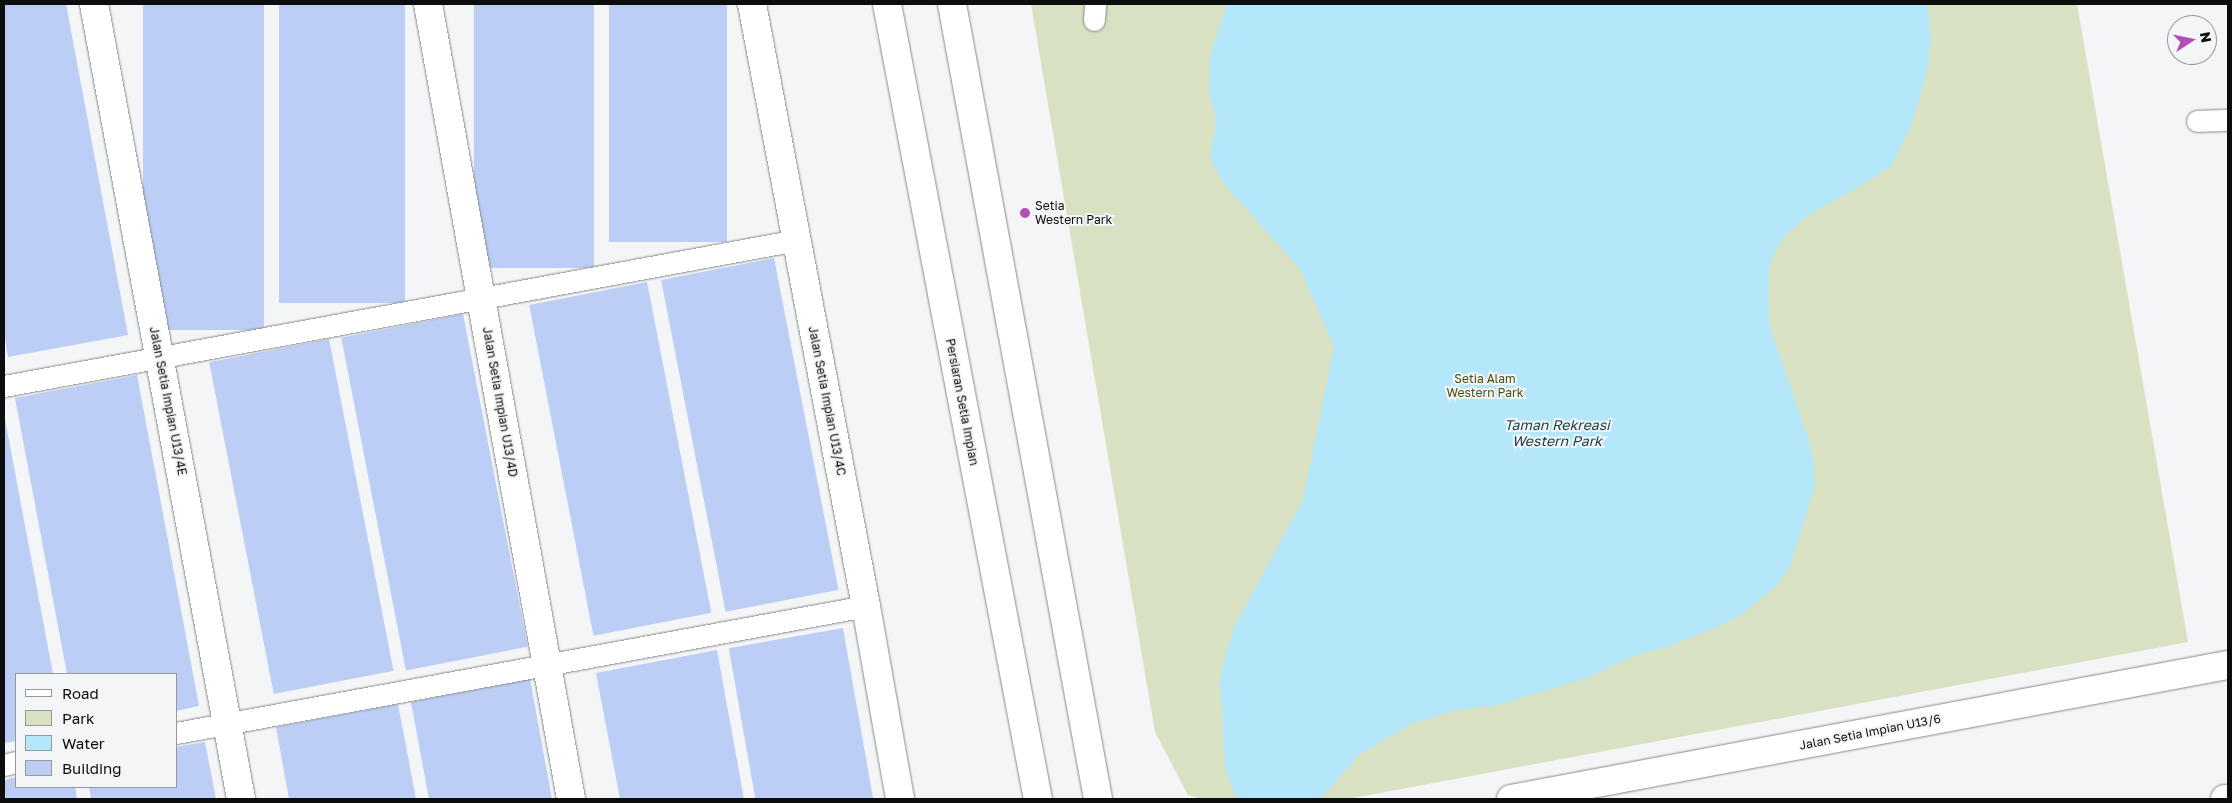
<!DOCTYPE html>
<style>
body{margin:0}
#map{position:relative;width:2232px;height:803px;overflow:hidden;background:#f4f5f6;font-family:"Golos Text",sans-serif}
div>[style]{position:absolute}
.green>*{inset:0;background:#d8e1c1}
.water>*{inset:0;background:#b4e7fa}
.building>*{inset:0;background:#bccef6;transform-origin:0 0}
.roads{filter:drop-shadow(0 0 1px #88898a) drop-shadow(0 0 1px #88898a)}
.service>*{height:21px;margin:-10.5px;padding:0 10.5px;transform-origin:10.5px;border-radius:10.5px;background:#fff}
.minor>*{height:28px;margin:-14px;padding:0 14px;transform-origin:14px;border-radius:14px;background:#fff}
.tertiary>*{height:28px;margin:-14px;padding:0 14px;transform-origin:14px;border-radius:14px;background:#fff}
.dots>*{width:14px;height:14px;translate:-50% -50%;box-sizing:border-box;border:2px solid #f4f5f6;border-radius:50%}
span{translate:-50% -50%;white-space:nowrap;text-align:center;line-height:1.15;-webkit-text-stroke:4px #f4f5f6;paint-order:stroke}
.poi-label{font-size:12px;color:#0c0d0d}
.left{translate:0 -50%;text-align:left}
.park-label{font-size:12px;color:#475210}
.street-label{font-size:12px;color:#0c0d0d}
.water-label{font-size:14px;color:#15414f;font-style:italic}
.frame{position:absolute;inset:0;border:5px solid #0c0d0d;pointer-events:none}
.legend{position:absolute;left:15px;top:673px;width:162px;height:115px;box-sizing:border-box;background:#f4f5f6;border:1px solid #979899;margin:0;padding:6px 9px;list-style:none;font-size:15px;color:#0c0d0d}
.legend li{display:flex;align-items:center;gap:10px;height:25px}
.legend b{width:25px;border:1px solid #979899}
.north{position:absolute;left:2167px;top:15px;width:50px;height:50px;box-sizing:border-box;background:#f4f5f6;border:1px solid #979899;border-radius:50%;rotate:79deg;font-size:14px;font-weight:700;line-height:20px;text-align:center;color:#0c0d0d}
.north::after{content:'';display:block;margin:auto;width:18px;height:22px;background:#b14fb6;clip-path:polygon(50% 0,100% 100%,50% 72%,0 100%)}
</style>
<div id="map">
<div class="green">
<div style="clip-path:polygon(1031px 4px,2077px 4px,2188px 642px,1348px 799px,1201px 799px,1188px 795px,1155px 732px)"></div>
</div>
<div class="water">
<div style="clip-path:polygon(1227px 4px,1927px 4px,1931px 36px,1929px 58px,1922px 90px,1911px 126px,1891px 166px,1864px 184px,1810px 214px,1786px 235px,1776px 249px,1770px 265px,1768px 283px,1769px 325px,1808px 438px,1813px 461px,1815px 485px,1790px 567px,1774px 588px,1742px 614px,1722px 625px,1667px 647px,1633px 656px,1587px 678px,1498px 705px,1456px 710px,1411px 724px,1359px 755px,1324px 795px,1316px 799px,1236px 799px,1225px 768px,1220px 681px,1226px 653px,1234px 627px,1303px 500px,1334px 347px,1300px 269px,1223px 183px,1210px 158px,1216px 121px,1209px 89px,1210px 56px)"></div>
</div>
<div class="building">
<div style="clip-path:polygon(4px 4px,66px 4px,128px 335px,8px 357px,4px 333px)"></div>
<div style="left:143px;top:4px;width:121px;height:326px"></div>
<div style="left:279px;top:4px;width:126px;height:299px"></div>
<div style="left:474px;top:4px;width:120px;height:264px"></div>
<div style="left:609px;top:4px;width:118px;height:238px"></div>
<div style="left:774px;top:258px;width:338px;height:115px;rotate:79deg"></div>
<div style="left:647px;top:282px;width:337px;height:120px;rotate:79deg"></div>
<div style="left:463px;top:314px;width:339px;height:124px;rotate:79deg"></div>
<div style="left:329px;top:339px;width:338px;height:122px;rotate:79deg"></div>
<div style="clip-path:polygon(137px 375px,199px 706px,176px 711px,176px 674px,67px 674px,15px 398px)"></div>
<div style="clip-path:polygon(4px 414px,53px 674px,16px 674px,16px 741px,4px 743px)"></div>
<div style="left:843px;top:628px;width:174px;height:116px;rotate:80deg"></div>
<div style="clip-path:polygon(717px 650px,744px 799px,620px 799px,596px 673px)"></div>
<div style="clip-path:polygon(530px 679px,552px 799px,429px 799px,411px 702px)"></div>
<div style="clip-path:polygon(398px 704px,416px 799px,289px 799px,276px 727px)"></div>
<div style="clip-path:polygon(205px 742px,216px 799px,91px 799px,89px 787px,176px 787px,176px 747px)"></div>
<div style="clip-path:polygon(16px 777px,16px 787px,75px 787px,77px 799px,4px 799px,4px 780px)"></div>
</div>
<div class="roads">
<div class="service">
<div style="left:1094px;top:20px;width:16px;rotate:-86deg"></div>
<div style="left:2197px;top:121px;width:31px;rotate:-2deg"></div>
<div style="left:4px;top:386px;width:806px;rotate:-10.43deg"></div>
<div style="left:176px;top:733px;width:702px;rotate:-10.43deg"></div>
<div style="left:4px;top:765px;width:12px;rotate:-14deg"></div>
</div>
<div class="minor">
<div style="left:94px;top:4px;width:808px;rotate:79.52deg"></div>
<div style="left:428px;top:4px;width:808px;rotate:79.8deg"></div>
<div style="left:752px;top:4px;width:613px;rotate:79.28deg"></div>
<div style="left:866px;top:606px;width:196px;rotate:80deg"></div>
<div style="left:2225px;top:799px;width:3px"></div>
</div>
<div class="tertiary">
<div style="left:887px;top:4px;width:809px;rotate:79.25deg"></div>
<div style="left:952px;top:4px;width:808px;rotate:79.59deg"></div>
<div style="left:1511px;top:799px;width:729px;rotate:-10.59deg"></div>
</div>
</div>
<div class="dots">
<div style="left:1025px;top:213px;background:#b14fb6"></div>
</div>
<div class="poi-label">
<span class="left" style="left:1035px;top:213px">Setia<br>Western Park</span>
</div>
<div class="park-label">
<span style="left:1485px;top:386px">Setia Alam<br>Western Park</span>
</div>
<div class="street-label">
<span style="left:168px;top:401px;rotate:79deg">Jalan Setia Impian U13/4E</span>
<span style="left:827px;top:401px;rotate:79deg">Jalan Setia Impian U13/4C</span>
<span style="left:500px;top:402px;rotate:80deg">Jalan Setia Impian U13/4D</span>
<span style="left:962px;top:402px;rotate:79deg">Persiaran Setia Impian</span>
<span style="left:1870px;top:732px;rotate:-11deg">Jalan Setia Impian U13/6</span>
</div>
<div class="water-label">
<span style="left:1557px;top:433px">Taman Rekreasi<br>Western Park</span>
</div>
<div class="frame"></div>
<ul class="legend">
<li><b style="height:6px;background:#fff"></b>Road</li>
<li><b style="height:14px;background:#d8e1c1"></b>Park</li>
<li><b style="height:14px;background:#b4e7fa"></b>Water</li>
<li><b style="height:14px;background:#bccef6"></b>Building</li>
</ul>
<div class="north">N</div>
</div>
